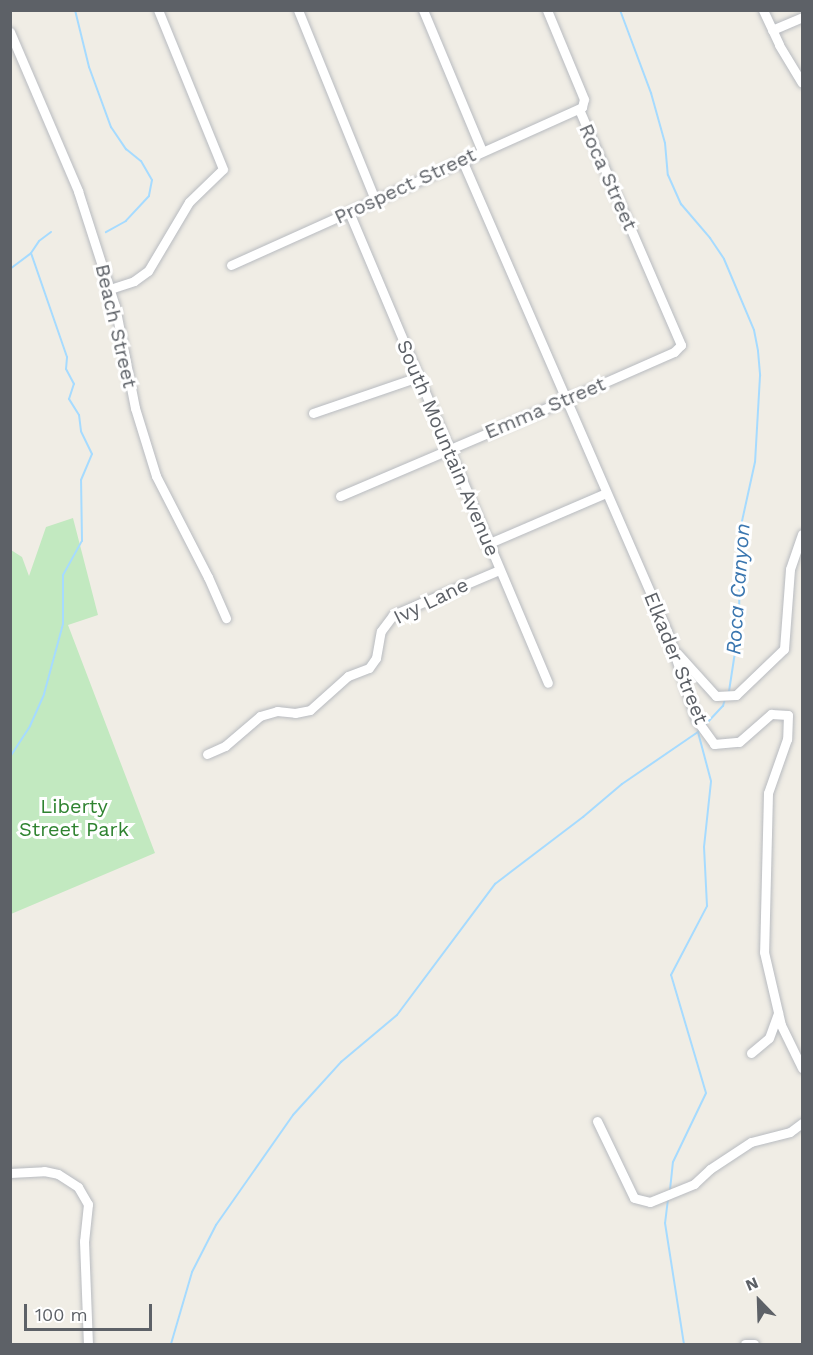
<!DOCTYPE html>
<style>
body{margin:0}
#map{position:relative;width:813px;height:1355px;overflow:hidden;background:#f0ede5;font-family:"Work Sans",sans-serif}
div>[style]{position:absolute}
.green>*{inset:0;background:#c2e9c0}
.stream>*{height:2px;margin:-1px;padding:0 1px;transform-origin:1px;border-radius:1px;background:#a6dbff}
.roads{filter:drop-shadow(0 0 2px #b8bbc0) drop-shadow(0 0 2px #b8bbc0)}
.minor>*{height:9px;margin:-4.5px;padding:0 4.5px;transform-origin:4.5px;border-radius:4.5px;background:#fff}
span{translate:-50% -50%;white-space:nowrap;text-align:center;line-height:1.15;-webkit-text-stroke:6px #fff;paint-order:stroke}
.street-label{font-size:20px;color:#5d6167}
.park-label{font-size:20px;color:#2f8330}
.water-label{font-size:21px;color:#3a76af;font-style:italic}
.frame{position:absolute;inset:0;border:12px solid #5d6167;pointer-events:none}
.north{position:absolute;left:729px;top:1271px;width:60px;height:60px;-webkit-text-stroke:4px #fff;paint-order:stroke;rotate:337deg;font-size:16px;font-weight:700;line-height:24px;text-align:center;color:#5d6167}
.north::after{content:'';display:block;margin:auto;width:21px;height:27px;background:#5d6167;clip-path:polygon(50% 0,100% 100%,50% 72%,0 100%)}
.scale{position:absolute;left:24px;top:1304px;width:128px;height:27px;box-sizing:border-box;border:3px solid #5d6167;border-top:0;padding-left:8px;font-size:18px;line-height:21px;white-space:nowrap;color:#5d6167;-webkit-text-stroke:4px #fff;paint-order:stroke}
</style>
<div id="map">
<div class="green">
<div style="clip-path:polygon(73px 518px,98px 615px,68px 625px,155px 853px,11px 914px,11px 550px,22px 557px,29px 576px,46px 527px)"></div>
</div>
<div class="stream">
<div style="left:75px;top:10px;width:59px;rotate:76.2deg"></div>
<div style="left:89px;top:67px;width:64px;rotate:69.9deg"></div>
<div style="left:111px;top:127px;width:27px;rotate:56deg"></div>
<div style="left:126px;top:149px;width:19px;rotate:39deg"></div>
<div style="left:141px;top:161px;width:22px;rotate:60deg"></div>
<div style="left:152px;top:180px;width:16px;rotate:101deg"></div>
<div style="left:149px;top:196px;width:34px;rotate:133deg"></div>
<div style="left:126px;top:221px;width:23px;rotate:151deg"></div>
<div style="left:620px;top:10px;width:89px;rotate:69.5deg"></div>
<div style="left:651px;top:93px;width:52px;rotate:74.4deg"></div>
<div style="left:665px;top:143px;width:32px;rotate:85deg"></div>
<div style="left:668px;top:175px;width:32px;rotate:66deg"></div>
<div style="left:681px;top:204px;width:45px;rotate:49.5deg"></div>
<div style="left:710px;top:238px;width:25px;rotate:56deg"></div>
<div style="left:724px;top:259px;width:77px;rotate:67.1deg"></div>
<div style="left:754px;top:330px;width:21px;rotate:79deg"></div>
<div style="left:758px;top:351px;width:25px;rotate:85deg"></div>
<div style="left:760px;top:376px;width:86px;rotate:93.3deg"></div>
<div style="left:755px;top:462px;width:70px;rotate:102.4deg"></div>
<div style="left:740px;top:530px;width:96px;rotate:90.6deg"></div>
<div style="left:739px;top:626px;width:66px;rotate:98.7deg"></div>
<div style="left:10px;top:269px;width:26px;rotate:-37deg"></div>
<div style="left:705px;top:725px;width:26px;rotate:-47deg"></div>
<div style="left:723px;top:706px;width:7px;rotate:-74deg"></div>
<div style="left:10px;top:757px;width:37px;rotate:-57deg"></div>
<div style="left:30px;top:726px;width:35px;rotate:-66deg"></div>
<div style="left:44px;top:694px;width:73px;rotate:-74.8deg"></div>
<div style="left:63px;top:624px;width:49px;rotate:-90deg"></div>
<div style="left:63px;top:575px;width:39px;rotate:-61deg"></div>
<div style="left:82px;top:541px;width:61px;rotate:-90.9deg"></div>
<div style="left:81px;top:480px;width:28px;rotate:-67deg"></div>
<div style="left:92px;top:454px;width:25px;rotate:-116deg"></div>
<div style="left:81px;top:431px;width:16px;rotate:-97deg"></div>
<div style="left:79px;top:415px;width:19px;rotate:-122deg"></div>
<div style="left:69px;top:399px;width:16px;rotate:-72deg"></div>
<div style="left:74px;top:384px;width:17px;rotate:-118deg"></div>
<div style="left:66px;top:369px;width:12px;rotate:-85deg"></div>
<div style="left:67px;top:357px;width:110px;rotate:-109.1deg"></div>
<div style="left:31px;top:253px;width:14px;rotate:-56deg"></div>
<div style="left:39px;top:241px;width:15px;rotate:-37deg"></div>
<div style="left:10px;top:845px;width:1px;rotate:90deg"></div>
<div style="left:670px;top:1190px;width:28px;rotate:-84deg"></div>
<div style="left:673px;top:1162px;width:76px;rotate:-64.4deg"></div>
<div style="left:706px;top:1093px;width:123px;rotate:-106.5deg"></div>
<div style="left:671px;top:975px;width:78px;rotate:-62.4deg"></div>
<div style="left:707px;top:906px;width:59px;rotate:-92.9deg"></div>
<div style="left:704px;top:847px;width:66px;rotate:-83.9deg"></div>
<div style="left:711px;top:781px;width:51px;rotate:-104.9deg"></div>
<div style="left:698px;top:732px;width:4px;rotate:-45deg"></div>
<div style="left:668px;top:1199px;width:24px;rotate:97deg"></div>
<div style="left:665px;top:1223px;width:122px;rotate:81.1deg"></div>
<div style="left:171px;top:1344px;width:75px;rotate:-73.7deg"></div>
<div style="left:192px;top:1272px;width:53px;rotate:-62.9deg"></div>
<div style="left:216px;top:1225px;width:134px;rotate:-55deg"></div>
<div style="left:293px;top:1115px;width:72px;rotate:-47.8deg"></div>
<div style="left:341px;top:1062px;width:73px;rotate:-40deg"></div>
<div style="left:397px;top:1015px;width:164px;rotate:-53.2deg"></div>
<div style="left:495px;top:884px;width:111px;rotate:-37.3deg"></div>
<div style="left:583px;top:817px;width:51px;rotate:-40.2deg"></div>
<div style="left:622px;top:784px;width:92px;rotate:-34.4deg"></div>
</div>
<div class="roads">
<div class="minor">
<div style="left:298px;top:10px;width:205px;rotate:67.9deg"></div>
<div style="left:423px;top:10px;width:153px;rotate:67.3deg"></div>
<div style="left:763px;top:10px;width:38px;rotate:65deg"></div>
<div style="left:779px;top:45px;width:44px;rotate:58.8deg"></div>
<div style="left:772px;top:30px;width:33px;rotate:-23deg"></div>
<div style="left:10px;top:32px;width:173px;rotate:66.8deg"></div>
<div style="left:78px;top:191px;width:121px;rotate:72.2deg"></div>
<div style="left:115px;top:306px;width:104px;rotate:78.9deg"></div>
<div style="left:135px;top:408px;width:71px;rotate:72.8deg"></div>
<div style="left:156px;top:476px;width:114px;rotate:62.8deg"></div>
<div style="left:208px;top:577px;width:45px;rotate:66.3deg"></div>
<div style="left:462px;top:160px;width:514px;rotate:66.48deg"></div>
<div style="left:667px;top:631px;width:93px;rotate:71.8deg"></div>
<div style="left:696px;top:719px;width:31px;rotate:54deg"></div>
<div style="left:714px;top:744px;width:25px;rotate:-5deg"></div>
<div style="left:739px;top:742px;width:43px;rotate:-41.2deg"></div>
<div style="left:771px;top:714px;width:17px;rotate:3deg"></div>
<div style="left:788px;top:715px;width:24px;rotate:92deg"></div>
<div style="left:787px;top:739px;width:57px;rotate:109.4deg"></div>
<div style="left:768px;top:793px;width:159px;rotate:91.4deg"></div>
<div style="left:764px;top:952px;width:75px;rotate:76.9deg"></div>
<div style="left:781px;top:1025px;width:48px;rotate:64deg"></div>
<div style="left:349px;top:212px;width:511px;rotate:67.1deg"></div>
<div style="left:231px;top:265px;width:385px;rotate:-24.2deg"></div>
<div style="left:582px;top:107px;width:8px;rotate:-76deg"></div>
<div style="left:584px;top:99px;width:96px;rotate:-112.6deg"></div>
<div style="left:110px;top:289px;width:25px;rotate:-18deg"></div>
<div style="left:134px;top:281px;width:17px;rotate:-36deg"></div>
<div style="left:148px;top:271px;width:80px;rotate:-59.3deg"></div>
<div style="left:189px;top:202px;width:47px;rotate:-44.1deg"></div>
<div style="left:223px;top:169px;width:172px;rotate:-112.2deg"></div>
<div style="left:313px;top:413px;width:111px;rotate:-18.9deg"></div>
<div style="left:340px;top:496px;width:247px;rotate:-23.1deg"></div>
<div style="left:567px;top:399px;width:117px;rotate:-23.7deg"></div>
<div style="left:674px;top:352px;width:10px;rotate:-45deg"></div>
<div style="left:681px;top:345px;width:257px;rotate:-113.4deg"></div>
<div style="left:487px;top:544px;width:129px;rotate:-23.2deg"></div>
<div style="left:677px;top:653px;width:58px;rotate:47.8deg"></div>
<div style="left:716px;top:696px;width:20px;rotate:-3deg"></div>
<div style="left:736px;top:695px;width:66px;rotate:-43.8deg"></div>
<div style="left:784px;top:649px;width:80px;rotate:-85.7deg"></div>
<div style="left:790px;top:569px;width:37px;rotate:-71deg"></div>
<div style="left:207px;top:754px;width:20px;rotate:-24deg"></div>
<div style="left:225px;top:746px;width:46px;rotate:-40.6deg"></div>
<div style="left:260px;top:716px;width:18px;rotate:-16deg"></div>
<div style="left:277px;top:711px;width:18px;rotate:6deg"></div>
<div style="left:295px;top:713px;width:15px;rotate:-11deg"></div>
<div style="left:310px;top:710px;width:51px;rotate:-41.8deg"></div>
<div style="left:348px;top:676px;width:22px;rotate:-21deg"></div>
<div style="left:369px;top:668px;width:12px;rotate:-55deg"></div>
<div style="left:376px;top:658px;width:27px;rotate:-80deg"></div>
<div style="left:381px;top:631px;width:20px;rotate:-53deg"></div>
<div style="left:393px;top:615px;width:115px;rotate:-23deg"></div>
<div style="left:751px;top:1053px;width:23px;rotate:-40deg"></div>
<div style="left:769px;top:1038px;width:27px;rotate:-70deg"></div>
<div style="left:597px;top:1121px;width:85px;rotate:64.3deg"></div>
<div style="left:634px;top:1198px;width:16px;rotate:14deg"></div>
<div style="left:650px;top:1202px;width:48px;rotate:-22.2deg"></div>
<div style="left:694px;top:1184px;width:22px;rotate:-43deg"></div>
<div style="left:710px;top:1169px;width:49px;rotate:-33.4deg"></div>
<div style="left:751px;top:1142px;width:40px;rotate:-14.4deg"></div>
<div style="left:790px;top:1132px;width:15px;rotate:-37deg"></div>
<div style="left:10px;top:1173px;width:34px;rotate:-3deg"></div>
<div style="left:44px;top:1171px;width:14px;rotate:12deg"></div>
<div style="left:58px;top:1174px;width:24px;rotate:33deg"></div>
<div style="left:78px;top:1187px;width:20px;rotate:60deg"></div>
<div style="left:88px;top:1204px;width:37px;rotate:96deg"></div>
<div style="left:84px;top:1241px;width:103px;rotate:87.8deg"></div>
<div style="left:745px;top:1344px;width:9px"></div>
</div>
</div>
<div class="street-label">
<span style="left:608px;top:177px;rotate:66deg">Roca Street</span>
<span style="left:405px;top:186px;rotate:-25deg">Prospect Street</span>
<span style="left:116px;top:326px;rotate:77deg">Beach Street</span>
<span style="left:545px;top:408px;rotate:-23deg">Emma Street</span>
<span style="left:448px;top:448px;rotate:67deg">South Mountain Avenue</span>
<span style="left:431px;top:601px;rotate:-26deg">Ivy Lane</span>
<span style="left:676px;top:658px;rotate:68deg">Elkader Street</span>
</div>
<div class="park-label">
<span style="left:74px;top:818px">Liberty<br>Street Park</span>
</div>
<div class="water-label">
<span style="left:738px;top:589px;rotate:-86deg">Roca Canyon</span>
</div>
<div class="frame"></div>
<div class="north">N</div>
<div class="scale">100 m</div>
</div>
